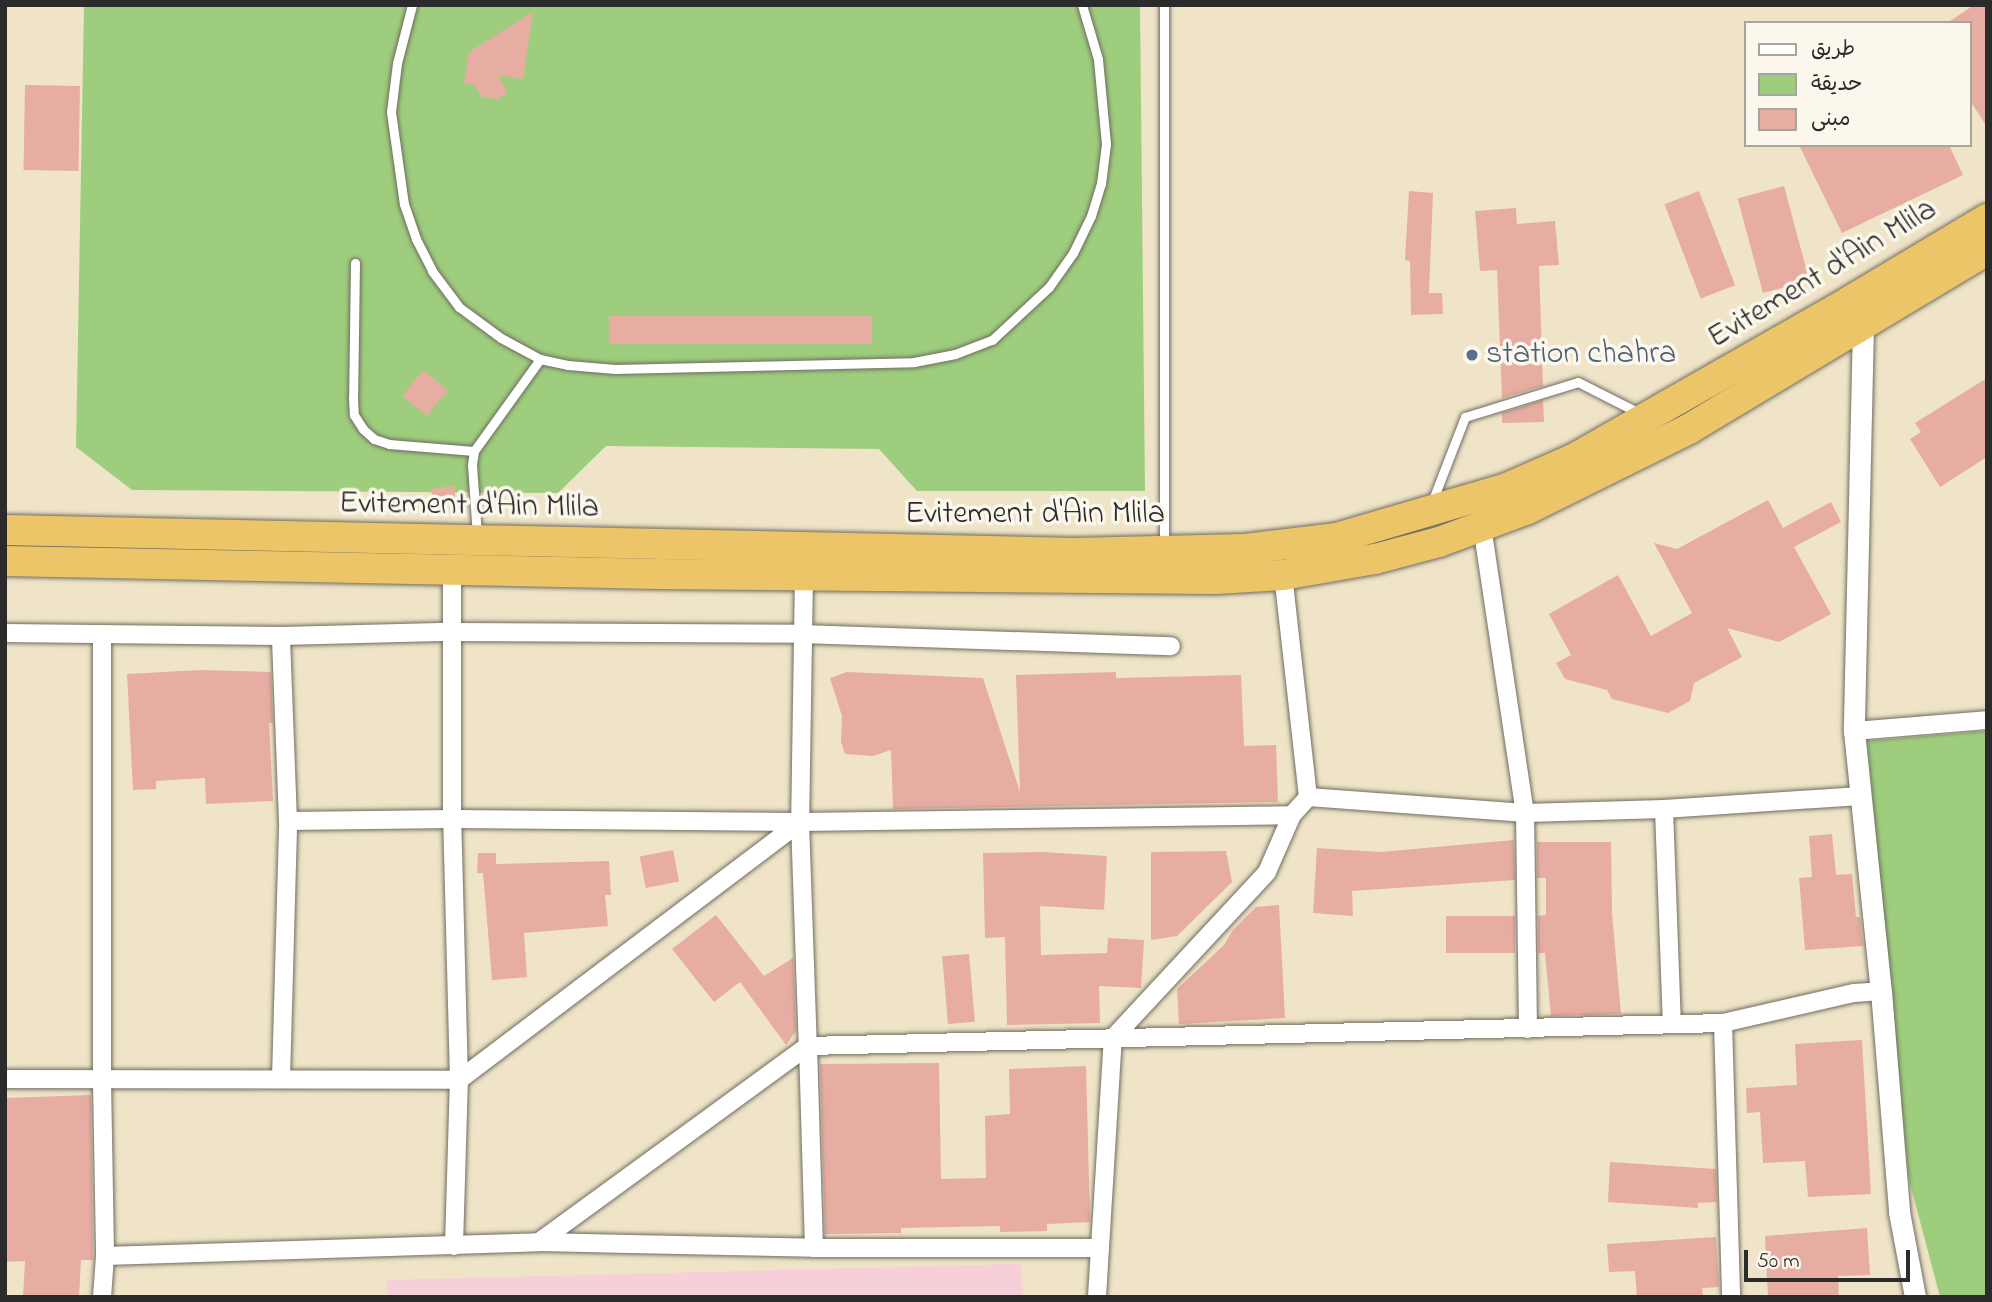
<!DOCTYPE html>
<meta charset="utf-8">
<style>
body{margin:0}
#map{position:relative;width:1992px;height:1302px;overflow:hidden;background:#efe4c7;font-family:"Indie Flower","Playpen Sans Arabic",sans-serif}
div>[style]{position:absolute}
.built>*{inset:0;background:#f6cfd9}
.green>*{inset:0;background:#9ece7d}
.building>*{inset:0;background:#e7ada3;transform-origin:0 0}
.roads{filter:drop-shadow(0 0 2px #706c62) drop-shadow(0 0 2px #706c62)}
.service>*{height:9px;margin:-4.5px;padding:0 4.5px;transform-origin:4.5px;border-radius:4.5px;background:#fff}
.minor>*{height:18px;margin:-9px;padding:0 9px;transform-origin:9px;border-radius:9px;background:#fff}
.tertiary>*{height:21px;margin:-10.5px;padding:0 10.5px;transform-origin:10.5px;border-radius:10.5px;background:#fff}
.trunk>*{height:30px;margin:-15px;padding:0 15px;transform-origin:15px;border-radius:15px;background:#edc569}
.dots>*{width:19px;height:19px;translate:-50% -50%;box-sizing:border-box;border:4px solid #fbf7ec;border-radius:50%}
span{translate:-50% -50%;white-space:nowrap;text-align:center;line-height:1.15;-webkit-text-stroke:7px #fbf7ec;paint-order:stroke}
.street-label{font-size:32px;color:#2b2b2b}
.service-label{font-size:32px;color:#4e5e75}
.left{translate:0 -50%;text-align:left}
.frame{position:absolute;inset:0;border:7px solid #2b2b2b;pointer-events:none}
.legend{position:absolute;left:1744px;top:21px;width:228px;height:126px;box-sizing:border-box;background:#fbf7ec;border:2px solid #a8a59f;margin:0;padding:9px 12px;list-style:none;font-size:21px;color:#2b2b2b}
.legend li{display:flex;align-items:center;gap:14px;height:35px}
.legend b{width:35px;border:2px solid #a8a59f}
.scale{position:absolute;left:1744px;top:1250px;width:166px;height:32px;box-sizing:border-box;border:4px solid #2b2b2b;border-top:0;padding-left:9px;font-size:21px;line-height:24px;white-space:nowrap;color:#2b2b2b;-webkit-text-stroke:5px #fbf7ec;paint-order:stroke}
</style>
<div id="map">
<div class="built">
<div style="clip-path:polygon(1021px 1264px,1023px 1297px,388px 1297px,387px 1280px)"></div>
</div>
<div class="green">
<div style="clip-path:polygon(84px 5px,1140px 5px,1145px 491px,917px 491px,879px 449px,606px 446px,558px 493px,132px 490px,76px 447px)"></div>
<div style="clip-path:polygon(1987px 731px,1987px 1297px,1940px 1297px,1909px 1180px,1867px 741px)"></div>
</div>
<div class="building">
<div style="clip-path:polygon(1974px 5px,1987px 5px,1987px 127px,1969px 99px,1969px 23px,1947px 23px)"></div>
<div style="clip-path:polygon(533px 12px,523px 79px,497px 75px,508px 92px,497px 99px,482px 97px,474px 85px,464px 83px,469px 52px)"></div>
<div style="left:25px;top:85px;width:55px;height:85px;rotate:1deg"></div>
<div style="clip-path:polygon(1799px 145px,1949px 145px,1963px 175px,1842px 233px)"></div>
<div style="left:1784px;top:186px;width:98px;height:48px;rotate:75deg"></div>
<div style="clip-path:polygon(1409px 191px,1433px 193px,1429px 293px,1442px 293px,1443px 314px,1411px 315px,1410px 261px,1405px 260px)"></div>
<div style="left:1699px;top:191px;width:101px;height:37px;rotate:69deg"></div>
<div style="clip-path:polygon(1516px 208px,1517px 224px,1555px 221px,1559px 265px,1539px 266px,1543px 386px,1502px 398px,1497px 270px,1480px 271px,1475px 211px)"></div>
<div style="left:609px;top:316px;width:263px;height:28px"></div>
<div style="left:423px;top:370px;width:32px;height:33px;rotate:39deg"></div>
<div style="clip-path:polygon(1987px 378px,1987px 457px,1940px 487px,1910px 439px,1921px 432px,1915px 423px)"></div>
<div style="clip-path:polygon(1543px 400px,1544px 422px,1502px 423px,1502px 413px)"></div>
<div style="left:454px;top:486px;width:17px;height:23px;rotate:83deg"></div>
<div style="clip-path:polygon(1768px 500px,1783px 528px,1831px 502px,1841px 522px,1794px 547px,1831px 614px,1779px 642px,1727px 628px,1742px 657px,1694px 683px,1690px 701px,1668px 713px,1612px 699px,1607px 690px,1565px 679px,1556px 663px,1571px 655px,1549px 614px,1618px 575px,1651px 636px,1692px 613px,1654px 543px,1677px 549px)"></div>
<div style="clip-path:polygon(201px 670px,271px 672px,273px 723px,269px 723px,273px 801px,206px 804px,205px 778px,156px 781px,156px 789px,133px 790px,127px 674px)"></div>
<div style="clip-path:polygon(847px 672px,983px 678px,1020px 792px,1016px 675px,1116px 672px,1116px 678px,1241px 675px,1244px 746px,1276px 745px,1278px 802px,893px 809px,891px 750px,873px 756px,845px 754px,841px 742px,842px 716px,830px 678px)"></div>
<div style="clip-path:polygon(1832px 834px,1836px 875px,1852px 874px,1856px 917px,1860px 917px,1863px 946px,1805px 950px,1799px 878px,1812px 877px,1809px 836px)"></div>
<div style="clip-path:polygon(1514px 840px,1515px 880px,1352px 891px,1353px 916px,1313px 913px,1317px 848px,1380px 852px)"></div>
<div style="clip-path:polygon(1537px 842px,1611px 842px,1612px 913px,1621px 1014px,1551px 1016px,1545px 953px,1538px 953px,1538px 916px,1546px 915px,1546px 878px,1537px 878px)"></div>
<div style="left:673px;top:850px;width:32px;height:34px;rotate:79deg"></div>
<div style="clip-path:polygon(1226px 851px,1232px 882px,1177px 936px,1151px 940px,1151px 852px)"></div>
<div style="clip-path:polygon(1042px 852px,1107px 856px,1104px 910px,1040px 906px,1041px 955px,1107px 953px,1108px 938px,1144px 940px,1141px 988px,1099px 986px,1100px 1023px,1007px 1025px,1005px 937px,985px 938px,983px 853px)"></div>
<div style="clip-path:polygon(478px 853px,496px 853px,496px 864px,609px 861px,611px 895px,605px 895px,608px 926px,524px 933px,527px 977px,492px 980px,483px 873px,477px 873px)"></div>
<div style="clip-path:polygon(1279px 905px,1285px 1018px,1179px 1024px,1177px 989px,1224px 945px,1233px 930px,1256px 907px)"></div>
<div style="clip-path:polygon(716px 915px,764px 976px,793px 958px,796px 1031px,786px 1045px,740px 982px,714px 1002px,672px 949px)"></div>
<div style="left:1446px;top:916px;width:69px;height:37px"></div>
<div style="left:969px;top:954px;width:68px;height:27px;rotate:85deg"></div>
<div style="clip-path:polygon(1862px 1040px,1871px 1194px,1808px 1197px,1805px 1161px,1763px 1163px,1760px 1112px,1747px 1113px,1746px 1088px,1797px 1085px,1795px 1044px)"></div>
<div style="clip-path:polygon(939px 1063px,941px 1179px,986px 1178px,985px 1116px,1010px 1114px,1009px 1069px,1086px 1066px,1090px 1222px,1047px 1224px,1047px 1231px,1000px 1232px,1000px 1226px,901px 1228px,901px 1233px,825px 1234px,820px 1064px)"></div>
<div style="clip-path:polygon(91px 1095px,93px 1260px,81px 1260px,79px 1297px,23px 1297px,25px 1261px,5px 1262px,5px 1098px)"></div>
<div style="clip-path:polygon(1610px 1162px,1716px 1169px,1717px 1202px,1698px 1203px,1698px 1208px,1608px 1202px)"></div>
<div style="clip-path:polygon(1867px 1228px,1870px 1275px,1838px 1276px,1839px 1297px,1768px 1297px,1765px 1236px)"></div>
<div style="clip-path:polygon(1716px 1237px,1719px 1287px,1702px 1288px,1703px 1297px,1637px 1297px,1635px 1271px,1609px 1272px,1607px 1244px)"></div>
</div>
<div class="roads">
<div class="service">
<div style="left:412px;top:5px;width:60px;rotate:104.5deg"></div>
<div style="left:397px;top:63px;width:49px;rotate:97deg"></div>
<div style="left:391px;top:112px;width:93px;rotate:82deg"></div>
<div style="left:404px;top:204px;width:37px;rotate:71deg"></div>
<div style="left:416px;top:239px;width:36px;rotate:63deg"></div>
<div style="left:432px;top:271px;width:45px;rotate:53.1deg"></div>
<div style="left:459px;top:307px;width:52px;rotate:36.4deg"></div>
<div style="left:501px;top:338px;width:44px;rotate:28.3deg"></div>
<div style="left:540px;top:359px;width:29px;rotate:12deg"></div>
<div style="left:568px;top:365px;width:47px;rotate:4.9deg"></div>
<div style="left:615px;top:369px;width:299px;rotate:-1.3deg"></div>
<div style="left:914px;top:362px;width:42px;rotate:-11deg"></div>
<div style="left:955px;top:354px;width:40px;rotate:-21deg"></div>
<div style="left:992px;top:340px;width:78px;rotate:-42.9deg"></div>
<div style="left:1049px;top:287px;width:42px;rotate:-54.8deg"></div>
<div style="left:1073px;top:253px;width:41px;rotate:-64.1deg"></div>
<div style="left:1091px;top:216px;width:34px;rotate:-73deg"></div>
<div style="left:1101px;top:184px;width:40px;rotate:-82.9deg"></div>
<div style="left:1106px;top:144px;width:85px;rotate:-95.4deg"></div>
<div style="left:1098px;top:59px;width:56px;rotate:-106.5deg"></div>
<div style="left:1164px;top:5px;width:540px;rotate:90deg"></div>
<div style="left:355px;top:263px;width:135px;rotate:90.8deg"></div>
<div style="left:353px;top:398px;width:17px;rotate:87deg"></div>
<div style="left:354px;top:415px;width:17px;rotate:57deg"></div>
<div style="left:363px;top:429px;width:15px;rotate:42deg"></div>
<div style="left:374px;top:439px;width:16px;rotate:18deg"></div>
<div style="left:389px;top:444px;width:85px;rotate:4.7deg"></div>
<div style="left:1432px;top:502px;width:91px;rotate:-68.8deg"></div>
<div style="left:1465px;top:417px;width:118px;rotate:-17.2deg"></div>
<div style="left:1578px;top:382px;width:71px;rotate:26.9deg"></div>
<div style="left:477px;top:536px;width:71px;rotate:-94deg"></div>
<div style="left:472px;top:465px;width:14px;rotate:-82deg"></div>
<div style="left:474px;top:451px;width:113px;rotate:-54.3deg"></div>
</div>
<div class="minor">
<div style="left:1482px;top:526px;width:290px;rotate:81.5deg"></div>
<div style="left:1525px;top:813px;width:216px;rotate:89.2deg"></div>
<div style="left:804px;top:575px;width:247px;rotate:90.9deg"></div>
<div style="left:800px;top:822px;width:492px;rotate:-0.8deg"></div>
<div style="left:5px;top:633px;width:276px;rotate:0.6deg"></div>
<div style="left:281px;top:636px;width:169px;rotate:-1.4deg"></div>
<div style="left:450px;top:632px;width:351px;rotate:0.3deg"></div>
<div style="left:801px;top:634px;width:370px;rotate:1.9deg"></div>
<div style="left:102px;top:634px;width:446px;rotate:90deg"></div>
<div style="left:102px;top:1080px;width:176px;rotate:89deg"></div>
<div style="left:1854px;top:731px;width:133px;rotate:-4.7deg"></div>
<div style="left:1308px;top:797px;width:218px;rotate:4.2deg"></div>
<div style="left:1525px;top:813px;width:139px;rotate:-1.6deg"></div>
<div style="left:1664px;top:809px;width:197px;rotate:-3.8deg"></div>
<div style="left:1664px;top:809px;width:214px;rotate:87.9deg"></div>
<div style="left:288px;top:821px;width:164px;rotate:-0.7deg"></div>
<div style="left:452px;top:819px;width:249px;rotate:-90deg"></div>
<div style="left:800px;top:822px;width:224px;rotate:88deg"></div>
<div style="left:808px;top:1046px;width:915px;rotate:-1.44deg"></div>
<div style="left:1723px;top:1023px;width:134px;rotate:-12.9deg"></div>
<div style="left:1854px;top:993px;width:27px;rotate:-4deg"></div>
<div style="left:1723px;top:1023px;width:274px;rotate:88.3deg"></div>
<div style="left:5px;top:1079px;width:454px;rotate:0.1deg"></div>
<div style="left:459px;top:1080px;width:261px;rotate:-91.5deg"></div>
<div style="left:452px;top:819px;width:348px;rotate:0.5deg"></div>
<div style="left:281px;top:1079px;width:258px;rotate:-88.4deg"></div>
<div style="left:288px;top:821px;width:185px;rotate:-92.2deg"></div>
<div style="left:539px;top:1242px;width:275px;rotate:1.2deg"></div>
<div style="left:454px;top:1246px;width:166px;rotate:-88.3deg"></div>
<div style="left:459px;top:1080px;width:428px;rotate:-37.1deg"></div>
<div style="left:102px;top:1297px;width:41px;rotate:-85.8deg"></div>
<div style="left:105px;top:1256px;width:434px;rotate:-1.8deg"></div>
<div style="left:539px;top:1242px;width:333px;rotate:-36.1deg"></div>
<div style="left:808px;top:1046px;width:202px;rotate:88.3deg"></div>
<div style="left:814px;top:1248px;width:285px"></div>
<div style="left:1097px;top:1297px;width:259px;rotate:-86.5deg"></div>
<div style="left:1113px;top:1038px;width:226px;rotate:-47.1deg"></div>
<div style="left:1267px;top:872px;width:62px;rotate:-66.3deg"></div>
<div style="left:1292px;top:815px;width:24px;rotate:-48deg"></div>
<div style="left:1308px;top:797px;width:223px;rotate:-96.4deg"></div>
</div>
<div class="tertiary">
<div style="left:1858px;top:316px;width:10px;rotate:61deg"></div>
<div style="left:1863px;top:325px;width:406px;rotate:91.3deg"></div>
<div style="left:1854px;top:731px;width:261px;rotate:84.1deg"></div>
<div style="left:1881px;top:991px;width:222px;rotate:85.3deg"></div>
<div style="left:1899px;top:1212px;width:86px;rotate:79.3deg"></div>
</div>
<div class="trunk">
<div style="left:5px;top:530px;width:1069px;rotate:1.23deg"></div>
<div style="left:1074px;top:553px;width:171px;rotate:-1.3deg"></div>
<div style="left:1245px;top:549px;width:93px;rotate:-6.8deg"></div>
<div style="left:1337px;top:538px;width:177px;rotate:-16.4deg"></div>
<div style="left:1507px;top:488px;width:74px;rotate:-23.8deg"></div>
<div style="left:1575px;top:458px;width:317px;rotate:-29.7deg"></div>
<div style="left:1850px;top:301px;width:160px;rotate:-30.9deg"></div>
<div style="left:5px;top:561px;width:654px;rotate:1.14deg"></div>
<div style="left:659px;top:574px;width:556px;rotate:0.52deg"></div>
<div style="left:1215px;top:579px;width:68px;rotate:-3.4deg"></div>
<div style="left:1283px;top:575px;width:93px;rotate:-9.9deg"></div>
<div style="left:1375px;top:559px;width:66px;rotate:-14.9deg"></div>
<div style="left:1439px;top:542px;width:95px;rotate:-20.3deg"></div>
<div style="left:1528px;top:509px;width:180px;rotate:-26.4deg"></div>
<div style="left:1689px;top:429px;width:348px;rotate:-31deg"></div>
</div>
</div>
<div class="dots">
<div style="left:1472px;top:355px;background:#5c6f8a"></div>
</div>
<div class="street-label">
<span style="left:1823px;top:275px;rotate:-31deg">Evitement d'Ain Mlila</span>
<span style="left:469px;top:507px;rotate:1deg">Evitement d'Ain Mlila</span>
<span style="left:1035px;top:515px">Evitement d'Ain Mlila</span>
</div>
<div class="service-label">
<span class="left" style="left:1486px;top:355px">station chahra</span>
</div>
<div class="frame"></div>
<ul class="legend">
<li><b style="height:9px;background:#fff"></b>طريق</li>
<li><b style="height:19px;background:#9ece7d"></b>حديقة</li>
<li><b style="height:19px;background:#e7ada3"></b>مبنى</li>
</ul>
<div class="scale">50 m</div>
</div>
